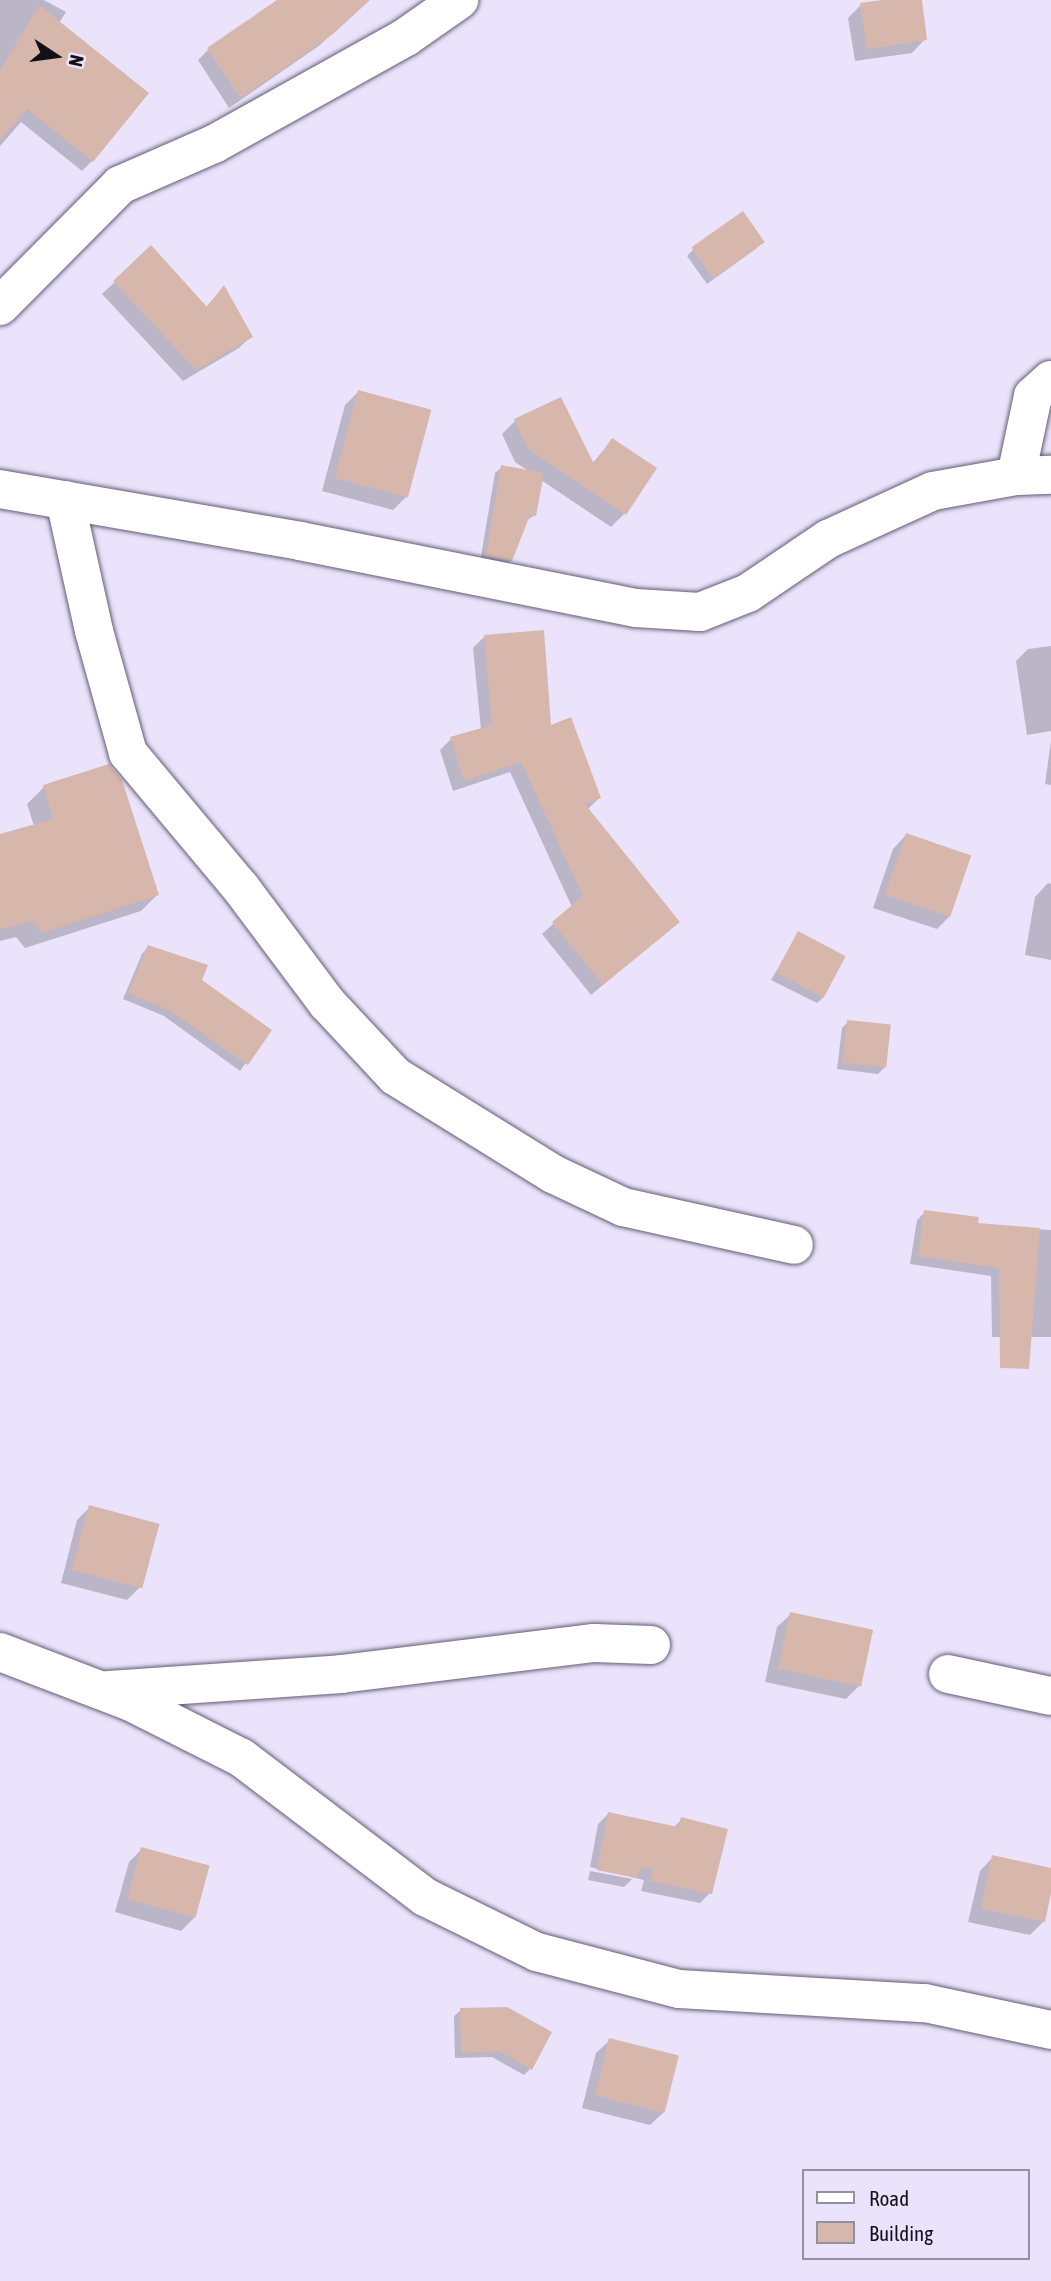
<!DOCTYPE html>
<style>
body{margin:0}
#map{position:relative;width:1051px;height:2281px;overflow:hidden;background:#eae3fb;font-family:"Asap Condensed",sans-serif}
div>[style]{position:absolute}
.shadow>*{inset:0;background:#0003}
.building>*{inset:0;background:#d7b7ab;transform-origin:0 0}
.roads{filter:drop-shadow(0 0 2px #645c75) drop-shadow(0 0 2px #645c75)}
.minor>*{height:38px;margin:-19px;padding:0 19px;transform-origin:19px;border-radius:19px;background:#fff}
.tertiary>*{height:38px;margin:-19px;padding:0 19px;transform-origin:19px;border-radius:19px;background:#fff}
span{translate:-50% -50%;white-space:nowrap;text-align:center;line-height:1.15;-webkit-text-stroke:6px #eae3fb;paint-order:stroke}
.legend{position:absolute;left:802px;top:2169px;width:228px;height:91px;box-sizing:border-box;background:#eae3fb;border:2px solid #948fa1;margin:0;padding:9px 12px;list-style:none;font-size:21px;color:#131019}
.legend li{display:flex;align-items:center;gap:14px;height:35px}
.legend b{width:35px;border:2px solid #948fa1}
.north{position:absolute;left:21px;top:21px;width:70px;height:70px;-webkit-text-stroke:5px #eae3fb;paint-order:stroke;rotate:103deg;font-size:19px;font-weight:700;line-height:28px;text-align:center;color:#131019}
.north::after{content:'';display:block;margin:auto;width:24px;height:32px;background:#131019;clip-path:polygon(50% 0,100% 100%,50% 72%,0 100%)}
</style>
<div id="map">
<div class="shadow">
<div style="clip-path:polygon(0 0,44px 0,66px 12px,59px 23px,92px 161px,82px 171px,21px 122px,0 146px)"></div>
<div style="clip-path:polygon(305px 0,367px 0,320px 45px,229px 108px,198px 60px,208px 50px)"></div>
<div style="clip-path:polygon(894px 0,920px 0,925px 39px,912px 53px,855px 61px,848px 18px,861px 5px)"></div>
<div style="clip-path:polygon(151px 248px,205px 308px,223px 288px,251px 336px,239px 348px,183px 381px,102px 294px)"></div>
<div style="clip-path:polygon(757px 248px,707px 284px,687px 256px,693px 250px)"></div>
<div style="clip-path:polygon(358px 392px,406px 497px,393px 510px,322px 491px,345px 405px)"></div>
<div style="clip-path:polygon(515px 421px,592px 464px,612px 440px,655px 469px,624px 514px,611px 527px,541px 480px,535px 515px,526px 521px,511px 560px,504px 567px,480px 562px,495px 473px,502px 467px,530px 472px,515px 462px,502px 434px)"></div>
<div style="clip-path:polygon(484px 637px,599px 798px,587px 810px,678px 922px,591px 995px,542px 934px,572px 907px,510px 772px,453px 791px,440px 750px,451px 739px,481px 730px,473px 648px)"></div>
<div style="clip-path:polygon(1051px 646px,1051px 731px,1027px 735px,1016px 661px,1028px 649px)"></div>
<div style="clip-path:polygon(1051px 741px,1051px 785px,1045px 784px)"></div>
<div style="clip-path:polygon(44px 787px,157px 895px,141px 911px,25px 948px,16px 937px,0 941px,0 836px,34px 826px,27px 804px)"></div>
<div style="clip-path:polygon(906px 835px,950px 916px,937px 929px,873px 908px,893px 849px)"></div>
<div style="clip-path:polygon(1048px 883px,1051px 884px,1051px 960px,1025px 955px,1035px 897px)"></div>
<div style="clip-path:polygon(798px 934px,824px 997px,817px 1003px,771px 980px)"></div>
<div style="clip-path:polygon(148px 947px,269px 1030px,240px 1071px,164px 1016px,123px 999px,142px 954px)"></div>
<div style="clip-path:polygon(848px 1022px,885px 1067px,878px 1074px,837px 1069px,842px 1028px)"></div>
<div style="clip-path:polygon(925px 1212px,976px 1225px,1051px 1230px,1051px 1337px,992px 1337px,991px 1276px,910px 1264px,917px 1220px)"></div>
<div style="clip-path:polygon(90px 1507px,140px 1587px,127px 1600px,61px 1583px,77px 1520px)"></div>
<div style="clip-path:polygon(791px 1614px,859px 1686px,846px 1699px,765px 1682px,777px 1627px)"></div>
<div style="clip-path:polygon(608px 1814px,673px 1828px,682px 1819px,710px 1893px,700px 1903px,641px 1891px,644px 1880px,590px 1867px,598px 1824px)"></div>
<div style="clip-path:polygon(142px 1849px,194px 1918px,181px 1931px,115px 1912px,129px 1862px)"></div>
<div style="clip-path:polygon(993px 1857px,1051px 1869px,1044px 1921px,1030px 1935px,968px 1922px,980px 1871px)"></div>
<div style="clip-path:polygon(590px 1871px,632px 1879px,624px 1887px,588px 1880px)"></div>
<div style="clip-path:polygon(461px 2010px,530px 2069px,524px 2075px,492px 2057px,455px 2058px,454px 2016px)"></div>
<div style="clip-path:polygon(610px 2040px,664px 2112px,650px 2125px,582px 2108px,596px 2053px)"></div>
</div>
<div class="building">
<div style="clip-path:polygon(277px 0,370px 0,333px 34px,241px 98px,207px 48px)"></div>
<div style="clip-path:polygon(883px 0,922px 0,927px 40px,867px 49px,860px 3px)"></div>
<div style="clip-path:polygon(39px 5px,149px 93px,93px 162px,27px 109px,0 140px,0 71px)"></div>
<div style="left:743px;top:211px;width:38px;height:63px;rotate:55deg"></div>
<div style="clip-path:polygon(151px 245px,207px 307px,224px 285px,253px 337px,196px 370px,113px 281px)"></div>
<div style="left:358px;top:390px;width:76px;height:91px;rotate:15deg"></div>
<div style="clip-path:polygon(561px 397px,594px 464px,612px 438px,657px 468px,626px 515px,528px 449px,514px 419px)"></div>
<div style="clip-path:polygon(501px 465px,544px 473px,536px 516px,530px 515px,512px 561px,486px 556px)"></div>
<div style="clip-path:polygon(544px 630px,551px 725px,571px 717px,601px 798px,585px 804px,680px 922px,603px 985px,552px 922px,583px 896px,521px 762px,464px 781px,450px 737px,492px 725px,484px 635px)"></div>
<div style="clip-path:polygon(109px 764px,122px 780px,159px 895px,42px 933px,33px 921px,0 929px,0 834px,53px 819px,43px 785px)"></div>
<div style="left:906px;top:833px;width:69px;height:65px;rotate:19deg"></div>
<div style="left:798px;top:931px;width:54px;height:47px;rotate:28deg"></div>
<div style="clip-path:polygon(148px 945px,208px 965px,202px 980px,272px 1030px,248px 1065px,170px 1011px,128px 993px)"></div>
<div style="left:847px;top:1020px;width:44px;height:43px;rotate:6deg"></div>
<div style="clip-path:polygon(924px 1210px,979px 1217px,978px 1223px,1040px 1228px,1029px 1369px,1000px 1368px,999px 1268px,918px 1256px)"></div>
<div style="left:89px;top:1505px;width:73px;height:67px;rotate:15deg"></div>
<div style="left:790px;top:1612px;width:85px;height:58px;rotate:12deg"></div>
<div style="clip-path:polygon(608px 1812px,678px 1827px,681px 1817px,728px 1829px,712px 1894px,650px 1881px,653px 1870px,642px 1866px,636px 1878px,597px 1870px)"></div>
<div style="left:141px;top:1847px;width:71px;height:54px;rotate:15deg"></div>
<div style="clip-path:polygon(992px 1855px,1051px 1868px,1051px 1893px,1045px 1922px,981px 1909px)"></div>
<div style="clip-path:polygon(507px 2007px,552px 2032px,532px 2070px,499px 2051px,461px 2053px,460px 2008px)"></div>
<div style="left:609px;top:2038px;width:72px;height:59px;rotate:14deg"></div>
</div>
<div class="roads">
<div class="minor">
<div style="left:0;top:306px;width:170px;rotate:-45.2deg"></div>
<div style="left:120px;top:185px;width:103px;rotate:-23.6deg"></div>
<div style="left:214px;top:144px;width:220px;rotate:-29.1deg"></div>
<div style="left:406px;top:37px;width:65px;rotate:-34.9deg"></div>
<div style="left:1016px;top:476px;width:82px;rotate:-78deg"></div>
<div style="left:1033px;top:396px;width:24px;rotate:-42deg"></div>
<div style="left:65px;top:500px;width:134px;rotate:77.5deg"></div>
<div style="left:94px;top:631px;width:127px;rotate:74.4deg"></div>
<div style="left:128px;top:753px;width:176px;rotate:50.1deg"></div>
<div style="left:241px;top:888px;width:144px;rotate:53.2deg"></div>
<div style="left:327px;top:1003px;width:100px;rotate:47deg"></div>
<div style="left:395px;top:1076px;width:186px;rotate:31.8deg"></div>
<div style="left:553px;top:1174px;width:77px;rotate:25.2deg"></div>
<div style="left:623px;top:1207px;width:175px;rotate:12.5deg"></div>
<div style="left:0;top:1652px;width:140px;rotate:20.9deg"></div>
<div style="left:131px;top:1702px;width:124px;rotate:26.8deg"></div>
<div style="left:242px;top:1758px;width:230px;rotate:37.2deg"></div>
<div style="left:425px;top:1897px;width:125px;rotate:26.2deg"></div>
<div style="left:537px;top:1952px;width:147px;rotate:14.6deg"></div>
<div style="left:679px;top:1989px;width:246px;rotate:3.3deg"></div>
<div style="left:925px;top:2003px;width:129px;rotate:12.1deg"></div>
<div style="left:948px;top:1674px;width:105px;rotate:12.1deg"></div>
<div style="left:109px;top:1690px;width:233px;rotate:-3.9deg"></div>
<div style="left:341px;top:1674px;width:255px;rotate:-7deg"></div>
<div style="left:594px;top:1643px;width:57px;rotate:2deg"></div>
</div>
<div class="tertiary">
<div style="left:0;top:489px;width:304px;rotate:9.8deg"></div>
<div style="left:300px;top:541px;width:343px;rotate:11.3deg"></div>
<div style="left:636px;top:608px;width:64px;rotate:3.6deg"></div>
<div style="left:700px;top:612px;width:52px;rotate:-21.6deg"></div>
<div style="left:748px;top:593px;width:97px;rotate:-34deg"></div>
<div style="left:828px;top:539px;width:115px;rotate:-24.6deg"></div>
<div style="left:933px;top:491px;width:84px;rotate:-10.2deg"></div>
<div style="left:1016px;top:476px;width:35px;rotate:-2deg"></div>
</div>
</div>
<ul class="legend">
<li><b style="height:9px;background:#fff"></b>Road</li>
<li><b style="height:19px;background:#d7b7ab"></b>Building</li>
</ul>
<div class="north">N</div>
</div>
